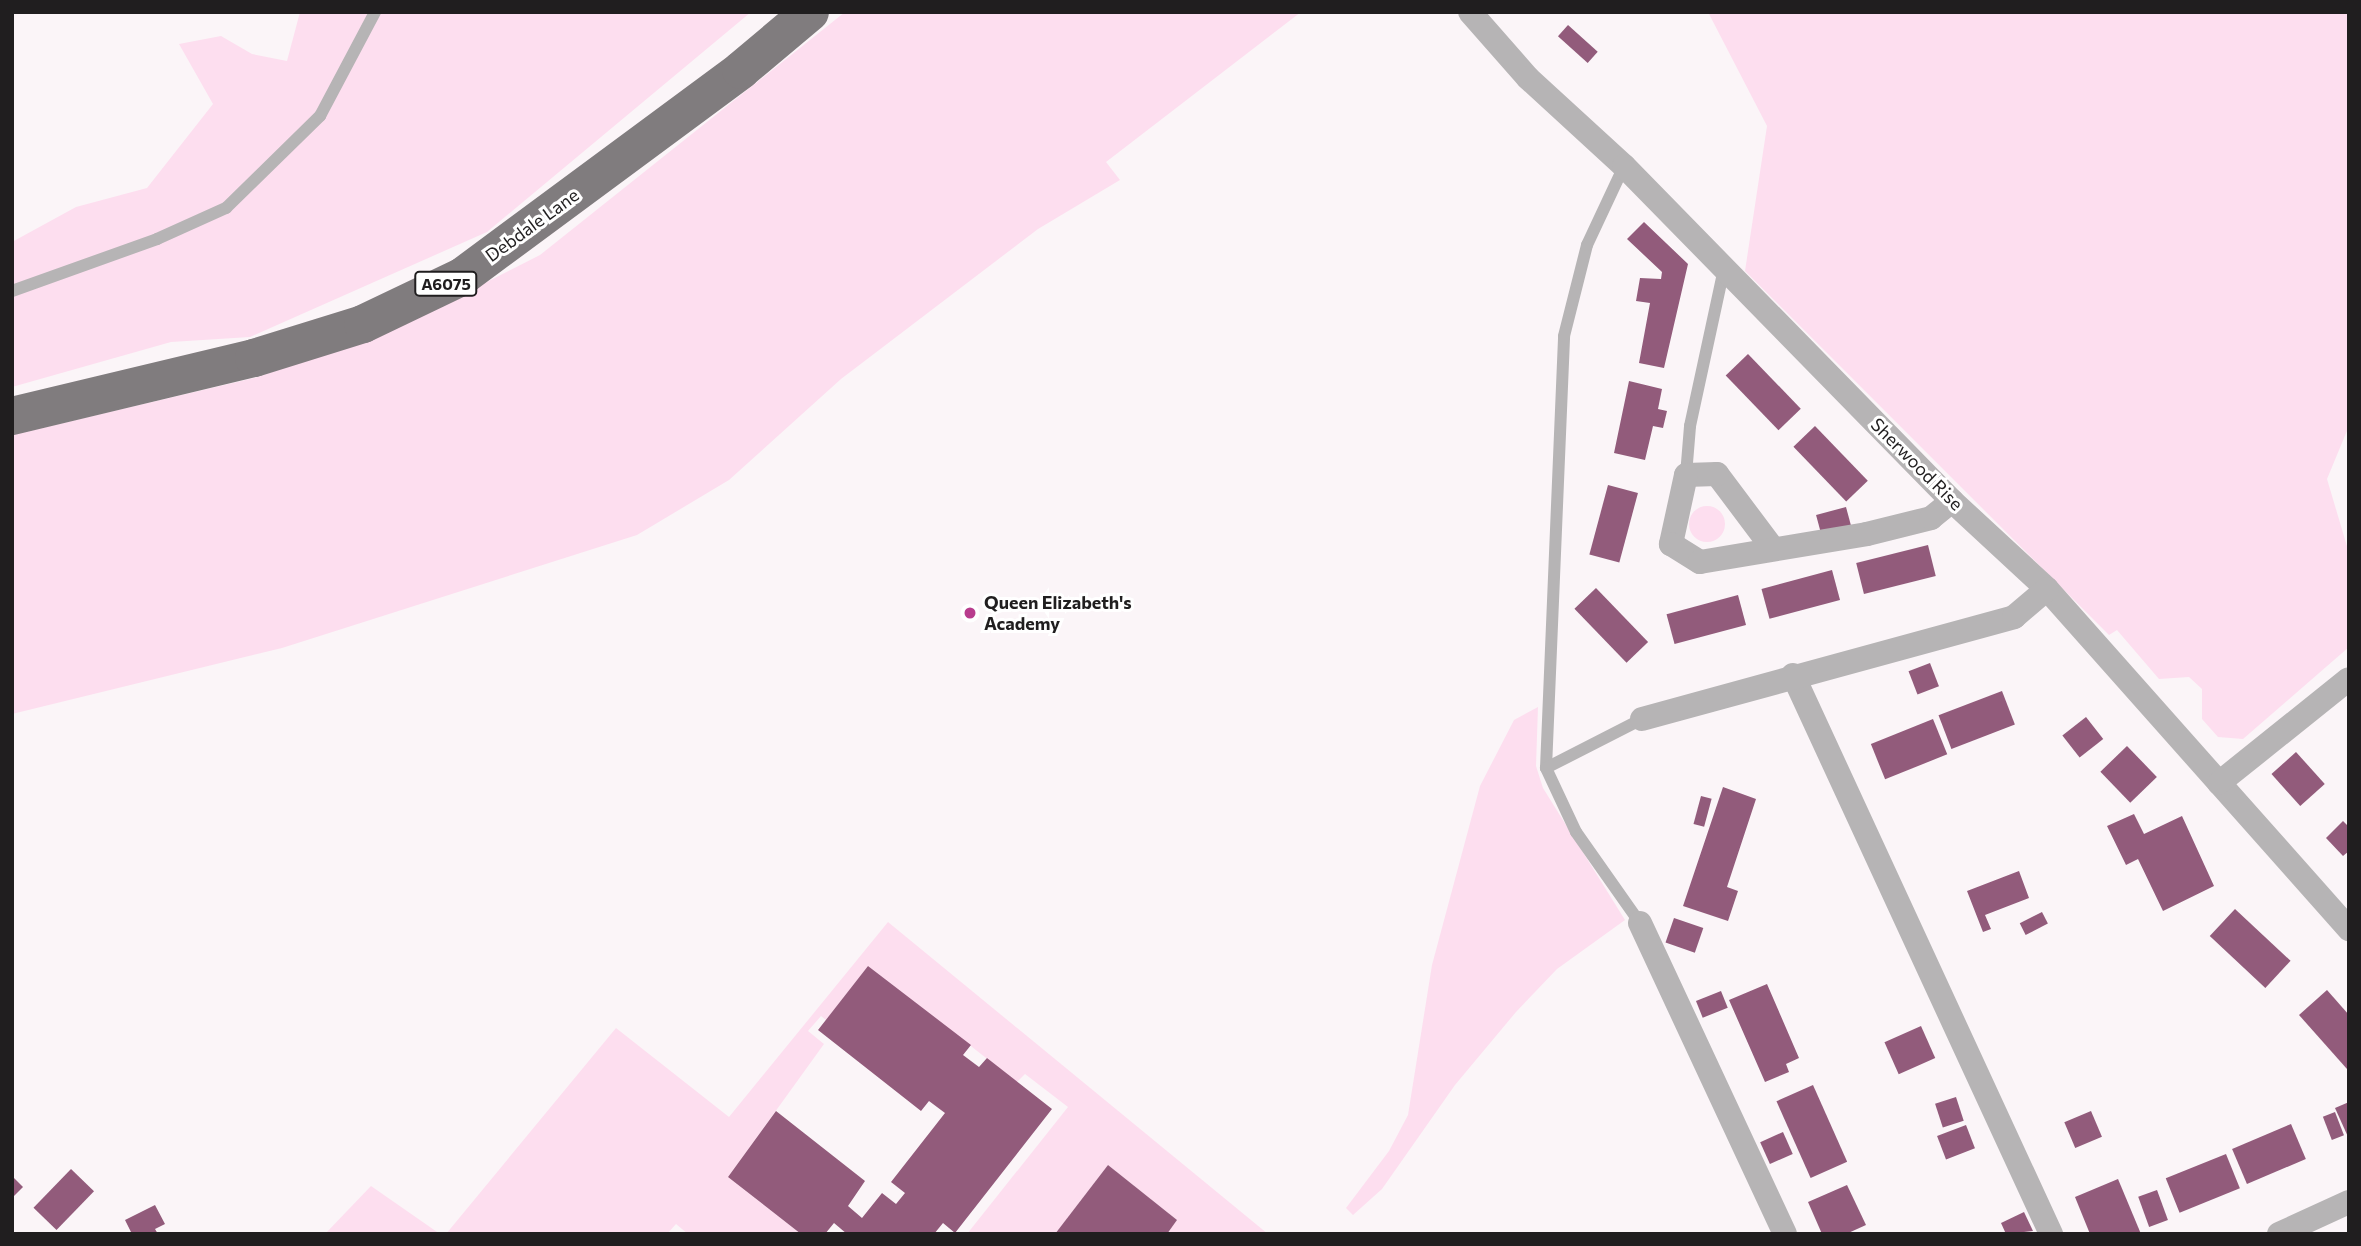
<!DOCTYPE html>
<style>
body{margin:0}
#map{position:relative;width:2361px;height:1246px;overflow:hidden;background:#fbf5f8;font-family:Commissioner,sans-serif}
div>[style]{position:absolute}
.green>*{inset:0;background:#fddeef}
.round{border-radius:50%}
.building>*{inset:0;background:#925b7b;transform-origin:0 0}
.service>*{height:12px;margin:-6px;padding:0 6px;transform-origin:6px;border-radius:6px;background:#b6b4b5}
.minor>*{height:24px;margin:-12px;padding:0 12px;transform-origin:12px;border-radius:12px;background:#b6b4b5}
.primary>*{height:38px;margin:-19px;padding:0 19px;transform-origin:19px;border-radius:19px;background:#807c7e}
.dots>*{width:19px;height:19px;translate:-50% -50%;box-sizing:border-box;border:4px solid #fff;border-radius:50%}
span{translate:-50% -50%;white-space:nowrap;text-align:center;line-height:1.15;-webkit-text-stroke:6px #fff;paint-order:stroke}
.shield-label span{padding:2px 5px;background:#fff;border:2px solid;border-radius:5px;-webkit-text-stroke-width:0}
.shield-label{font-size:16px;color:#201e1f;font-weight:700}
.street-label{font-size:18px;color:#201e1f}
.poi-label{font-size:18px;color:#201e1f;font-weight:700}
.left{translate:0 -50%;text-align:left}
.frame{position:absolute;inset:0;border:14px solid #201e1f;pointer-events:none}
</style>
<div id="map">
<div class="green">
<div style="clip-path:polygon(300px 12px,751px 12px,487px 232px,250px 337px,171px 342px,12px 387px,12px 242px,76px 207px,147px 188px,213px 104px,179px 44px,221px 36px,252px 54px,287px 61px)"></div>
<div style="clip-path:polygon(845px 12px,1301px 12px,1106px 162px,1120px 180px,1038px 229px,841px 379px,729px 480px,637px 535px,282px 648px,12px 714px,12px 435px,258px 377px,398px 327px,540px 255px)"></div>
<div style="clip-path:polygon(1708px 12px,2349px 12px,2349px 426px,2327px 479px,2349px 553px,2349px 647px,2243px 739px,2218px 737px,2202px 719px,2202px 689px,2189px 677px,2159px 679px,2117px 630px,2109px 635px,1745px 271px,1767px 126px)"></div>
<div class="round" style="left:1689px;top:506px;width:36px;height:36px"></div>
<div style="clip-path:polygon(1538px 707px,1536px 766px,1543px 788px,1625px 920px,1557px 969px,1516px 1012px,1455px 1085px,1382px 1189px,1353px 1215px,1346px 1208px,1389px 1151px,1408px 1115px,1432px 965px,1480px 786px,1514px 720px)"></div>
<div style="clip-path:polygon(888px 922px,1268px 1234px,1167px 1234px,1177px 1220px,1108px 1165px,1055px 1234px,967px 1234px,1068px 1107px,1025px 1074px,1017px 1082px,868px 966px,826px 1020px,821px 1016px,808px 1031px,824px 1044px,728px 1177px,801px 1234px,688px 1234px,676px 1224px,667px 1234px,446px 1234px,616px 1028px,729px 1117px)"></div>
<div style="clip-path:polygon(371px 1186px,440px 1234px,325px 1234px)"></div>
</div>
<div class="building">
<div style="left:1568px;top:25px;width:40px;height:15px;rotate:42deg"></div>
<div style="clip-path:polygon(1644px 222px,1688px 264px,1664px 368px,1639px 363px,1650px 303px,1636px 301px,1640px 278px,1661px 279px,1662px 272px,1627px 239px)"></div>
<div style="left:1748px;top:354px;width:76px;height:31px;rotate:46deg"></div>
<div style="clip-path:polygon(1629px 381px,1662px 389px,1658px 409px,1667px 411px,1663px 428px,1653px 426px,1645px 460px,1614px 453px)"></div>
<div style="left:1815px;top:426px;width:76px;height:30px;rotate:46deg"></div>
<div style="left:1608px;top:485px;width:31px;height:72px;rotate:15deg"></div>
<div style="left:1846px;top:507px;width:20px;height:31px;rotate:75deg"></div>
<div style="left:1928px;top:545px;width:32px;height:74px;rotate:76deg"></div>
<div style="left:1832px;top:570px;width:31px;height:73px;rotate:75deg"></div>
<div style="left:1596px;top:588px;width:75px;height:30px;rotate:46deg"></div>
<div style="left:1738px;top:595px;width:31px;height:74px;rotate:75deg"></div>
<div style="left:1930px;top:663px;width:25px;height:23px;rotate:69deg"></div>
<div style="left:2002px;top:691px;width:36px;height:68px;rotate:69deg"></div>
<div style="left:2086px;top:717px;width:28px;height:30px;rotate:52deg"></div>
<div style="left:1933px;top:719px;width:38px;height:67px;rotate:68deg"></div>
<div style="left:2127px;top:746px;width:43px;height:37px;rotate:46deg"></div>
<div style="left:2296px;top:752px;width:43px;height:33px;rotate:48deg"></div>
<div style="clip-path:polygon(1723px 787px,1756px 799px,1727px 887px,1738px 891px,1728px 921px,1683px 906px)"></div>
<div style="left:1701px;top:796px;width:11px;height:29px;rotate:15deg"></div>
<div style="clip-path:polygon(2134px 814px,2144px 834px,2182px 816px,2214px 886px,2163px 911px,2138px 859px,2126px 865px,2107px 826px)"></div>
<div style="clip-path:polygon(2343px 821px,2349px 827px,2349px 851px,2343px 856px,2326px 838px)"></div>
<div style="clip-path:polygon(2019px 871px,2029px 898px,1985px 915px,1991px 929px,1983px 932px,1967px 891px)"></div>
<div style="left:2235px;top:909px;width:76px;height:37px;rotate:43deg"></div>
<div style="left:2042px;top:912px;width:13px;height:25px;rotate:63deg"></div>
<div style="left:1674px;top:918px;width:31px;height:26px;rotate:19deg"></div>
<div style="clip-path:polygon(868px 966px,971px 1045px,963px 1055px,979px 1067px,987px 1058px,1052px 1109px,955px 1233px,943px 1223px,934px 1234px,847px 1234px,834px 1223px,825px 1234px,801px 1234px,728px 1177px,776px 1111px,865px 1181px,848px 1206px,862px 1218px,882px 1193px,896px 1204px,905px 1193px,891px 1182px,945px 1113px,929px 1101px,921px 1111px,818px 1030px)"></div>
<div style="clip-path:polygon(1767px 984px,1799px 1058px,1786px 1064px,1789px 1072px,1765px 1082px,1729px 1000px)"></div>
<div style="clip-path:polygon(2327px 990px,2349px 1015px,2347px 1069px,2299px 1015px)"></div>
<div style="left:1721px;top:991px;width:18px;height:27px;rotate:68deg"></div>
<div style="left:1921px;top:1026px;width:35px;height:40px;rotate:66deg"></div>
<div style="left:1813px;top:1085px;width:84px;height:40px;rotate:66deg"></div>
<div style="left:1956px;top:1097px;width:25px;height:22px;rotate:72deg"></div>
<div style="clip-path:polygon(2349px 1102px,2349px 1139px,2335px 1108px)"></div>
<div style="left:2091px;top:1111px;width:28px;height:29px;rotate:67deg"></div>
<div style="left:2335px;top:1112px;width:25px;height:13px;rotate:69deg"></div>
<div style="left:2291px;top:1124px;width:38px;height:64px;rotate:67deg"></div>
<div style="left:1966px;top:1125px;width:25px;height:31px;rotate:69deg"></div>
<div style="left:1783px;top:1132px;width:24px;height:25px;rotate:66deg"></div>
<div style="left:2226px;top:1154px;width:37px;height:65px;rotate:68deg"></div>
<div style="clip-path:polygon(1108px 1165px,1177px 1220px,1167px 1234px,1055px 1234px)"></div>
<div style="left:71px;top:1169px;width:32px;height:54px;rotate:44deg"></div>
<div style="clip-path:polygon(12px 1176px,23px 1187px,12px 1198px)"></div>
<div style="clip-path:polygon(2118px 1179px,2141px 1234px,2090px 1234px,2075px 1197px)"></div>
<div style="clip-path:polygon(1847px 1185px,1866px 1225px,1846px 1234px,1822px 1234px,1808px 1202px)"></div>
<div style="left:2157px;top:1190px;width:32px;height:20px;rotate:70deg"></div>
<div style="clip-path:polygon(155px 1205px,165px 1224px,155px 1229px,158px 1234px,132px 1234px,125px 1220px)"></div>
<div style="clip-path:polygon(2024px 1212px,2033px 1231px,2006px 1234px,2001px 1223px)"></div>
</div>
<div class="service">
<div style="left:12px;top:291px;width:154px;rotate:-19.7deg"></div>
<div style="left:157px;top:239px;width:76px;rotate:-24.2deg"></div>
<div style="left:226px;top:208px;width:132px;rotate:-44.4deg"></div>
<div style="left:320px;top:116px;width:118px;rotate:-62.1deg"></div>
<div style="left:1686px;top:475px;width:49px;rotate:-85.3deg"></div>
<div style="left:1690px;top:426px;width:161px;rotate:-77.8deg"></div>
<div style="left:1546px;top:768px;width:432px;rotate:-87.6deg"></div>
<div style="left:1564px;top:336px;width:94px;rotate:-75.8deg"></div>
<div style="left:1587px;top:245px;width:87px;rotate:-64.9deg"></div>
<div style="left:1640px;top:923px;width:111px;rotate:-125.1deg"></div>
<div style="left:1576px;top:832px;width:71px;rotate:-115.1deg"></div>
<div style="left:1546px;top:768px;width:108px;rotate:-27deg"></div>
</div>
<div class="minor">
<div style="left:1470px;top:12px;width:88px;rotate:48.7deg"></div>
<div style="left:1528px;top:78px;width:130px;rotate:42.5deg"></div>
<div style="left:1624px;top:166px;width:469px;rotate:45.6deg"></div>
<div style="left:1952px;top:501px;width:129px;rotate:42.8deg"></div>
<div style="left:2047px;top:589px;width:455px;rotate:48.4deg"></div>
<div style="left:1771px;top:546px;width:90px;rotate:-126.9deg"></div>
<div style="left:1717px;top:474px;width:31px;rotate:178deg"></div>
<div style="left:1686px;top:475px;width:71px;rotate:102.3deg"></div>
<div style="left:1671px;top:544px;width:34px;rotate:32deg"></div>
<div style="left:1700px;top:562px;width:169px;rotate:-9.5deg"></div>
<div style="left:1867px;top:534px;width:66px;rotate:-14deg"></div>
<div style="left:1931px;top:518px;width:27px;rotate:-39deg"></div>
<div style="left:1793px;top:675px;width:616px;rotate:65.22deg"></div>
<div style="left:1642px;top:719px;width:386px;rotate:-15.3deg"></div>
<div style="left:2014px;top:617px;width:43px;rotate:-40.3deg"></div>
<div style="left:2219px;top:783px;width:166px;rotate:-38.7deg"></div>
<div style="left:1640px;top:923px;width:343px;rotate:65deg"></div>
<div style="left:2279px;top:1234px;width:77px;rotate:-24.6deg"></div>
</div>
<div class="primary">
<div style="left:12px;top:416px;width:249px;rotate:-13.5deg"></div>
<div style="left:254px;top:358px;width:114px;rotate:-17.3deg"></div>
<div style="left:363px;top:324px;width:111px;rotate:-25.6deg"></div>
<div style="left:463px;top:276px;width:346px;rotate:-36.5deg"></div>
<div style="left:741px;top:70px;width:90px;rotate:-40deg"></div>
</div>
<div class="dots">
<div style="left:970px;top:613px;background:#b83c8d"></div>
</div>
<div class="shield-label">
<span style="left:446px;top:284px">A6075</span>
</div>
<div class="street-label">
<span style="left:532px;top:225px;rotate:-36deg">Debdale Lane</span>
<span style="left:1917px;top:464px;rotate:45deg">Sherwood Rise</span>
</div>
<div class="poi-label">
<span class="left" style="left:984px;top:613px">Queen Elizabeth's<br>Academy</span>
</div>
<div class="frame"></div>
</div>
